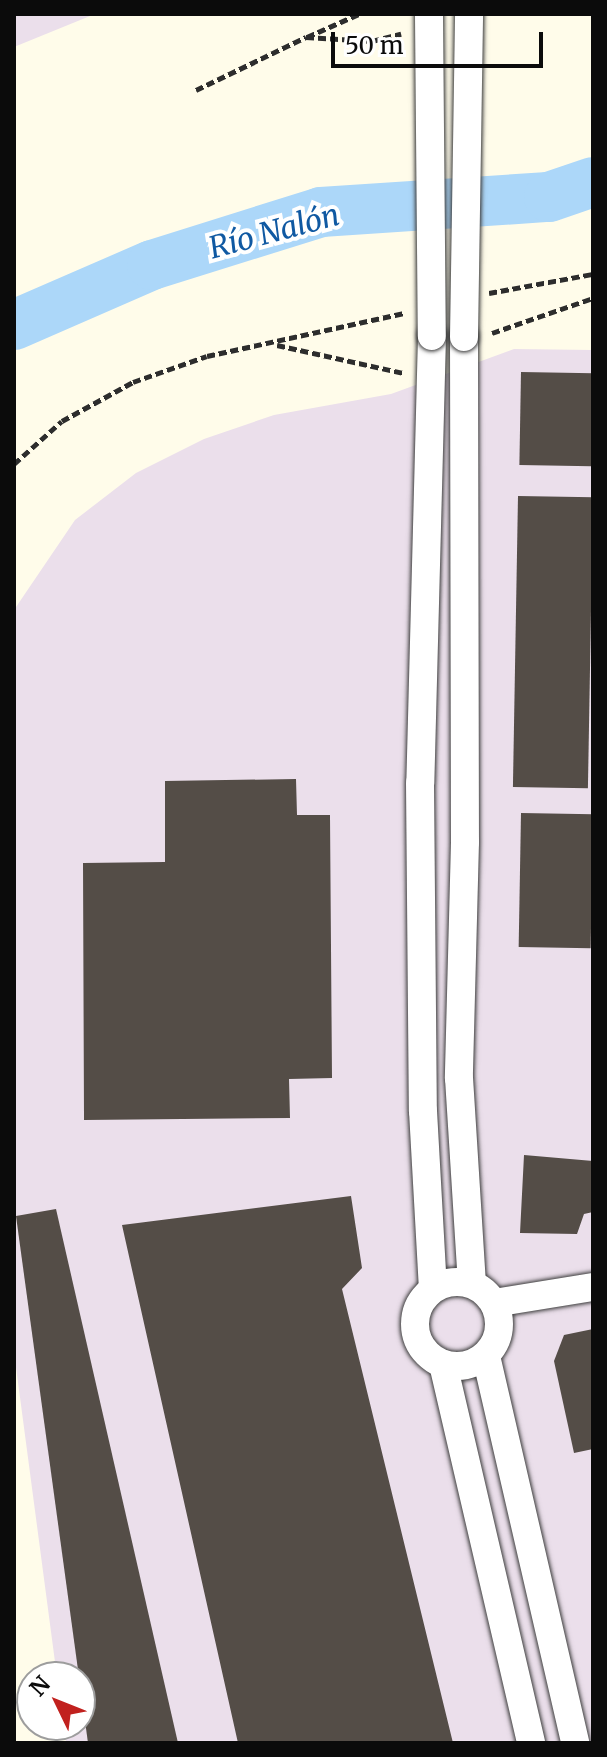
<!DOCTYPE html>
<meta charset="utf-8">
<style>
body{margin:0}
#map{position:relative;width:607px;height:1757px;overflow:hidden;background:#fffcea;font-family:Merriweather,serif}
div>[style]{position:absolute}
.industrial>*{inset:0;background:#ebdfeb}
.river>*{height:50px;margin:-25px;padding:0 25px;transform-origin:25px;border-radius:25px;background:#acd7f9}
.building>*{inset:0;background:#544d47;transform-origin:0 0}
.path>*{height:5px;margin-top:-2.5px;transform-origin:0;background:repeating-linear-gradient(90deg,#2d2d2d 0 8px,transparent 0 12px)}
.roads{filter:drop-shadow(0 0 2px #3e3e3e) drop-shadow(0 0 2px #3e3e3e)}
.minor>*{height:28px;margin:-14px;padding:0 14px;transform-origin:14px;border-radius:14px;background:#fff}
.minor>.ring{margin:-14px;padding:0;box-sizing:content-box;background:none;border:28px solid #fff;border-radius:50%}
.bridges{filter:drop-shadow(0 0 2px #3e3e3e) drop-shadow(0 0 2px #3e3e3e)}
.minor-bridge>*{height:28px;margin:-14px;padding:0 14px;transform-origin:14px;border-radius:14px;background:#fff}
span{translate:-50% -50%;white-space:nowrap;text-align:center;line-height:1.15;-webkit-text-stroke:8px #fff;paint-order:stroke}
.water-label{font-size:30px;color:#1059a2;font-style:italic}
.frame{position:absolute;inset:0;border:16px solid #0b0b0b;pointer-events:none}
.north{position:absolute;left:16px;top:1661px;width:80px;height:80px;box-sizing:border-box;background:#fff;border:2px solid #9d9d9d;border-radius:50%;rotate:313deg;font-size:22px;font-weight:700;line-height:32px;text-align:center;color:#0b0b0b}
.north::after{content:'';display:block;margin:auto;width:28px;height:36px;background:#c1211e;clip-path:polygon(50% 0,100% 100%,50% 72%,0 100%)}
.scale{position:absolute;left:331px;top:32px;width:212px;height:36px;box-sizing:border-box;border:4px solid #0b0b0b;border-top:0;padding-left:10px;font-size:24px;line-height:28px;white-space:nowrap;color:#0b0b0b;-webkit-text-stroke:6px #fff;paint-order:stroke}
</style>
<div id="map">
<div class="industrial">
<div style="clip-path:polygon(14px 14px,95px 14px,14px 47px)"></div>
<div style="clip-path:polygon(514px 349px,593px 350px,593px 1743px,66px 1743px,64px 1725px,80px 1725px,80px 1677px,57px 1677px,14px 1352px,14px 610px,75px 520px,136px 473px,204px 439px,274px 415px,391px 394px)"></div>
</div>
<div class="river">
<div style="left:14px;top:325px;width:150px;rotate:-23.5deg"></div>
<div style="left:152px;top:265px;width:177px;rotate:-17.4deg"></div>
<div style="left:321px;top:212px;width:228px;rotate:-3.8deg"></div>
<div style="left:549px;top:197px;width:46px;rotate:-18.8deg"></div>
</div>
<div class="building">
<div style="left:521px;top:372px;width:72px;height:93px;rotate:1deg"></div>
<div style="left:518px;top:496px;width:75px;height:291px;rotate:1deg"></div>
<div style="clip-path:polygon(296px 779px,297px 815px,330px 815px,332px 1078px,289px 1079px,290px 1118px,84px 1120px,83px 863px,165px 862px,165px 781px)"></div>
<div style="left:521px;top:813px;width:72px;height:134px;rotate:1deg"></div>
<div style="clip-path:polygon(524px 1155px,593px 1161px,593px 1212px,584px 1214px,577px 1234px,520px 1233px)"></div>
<div style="clip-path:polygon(351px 1196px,362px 1268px,342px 1289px,453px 1743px,238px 1743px,122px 1225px)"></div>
<div style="clip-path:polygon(56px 1209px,178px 1743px,88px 1743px,16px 1216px)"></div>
<div style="clip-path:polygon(593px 1329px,593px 1449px,574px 1453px,554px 1361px,564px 1335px)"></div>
</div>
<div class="path">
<div style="left:307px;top:37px;width:57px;rotate:-23.9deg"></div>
<div style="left:196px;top:90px;width:122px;rotate:-25.7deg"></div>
<div style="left:306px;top:37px;width:66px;rotate:3.5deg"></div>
<div style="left:372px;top:41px;width:30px;rotate:-14deg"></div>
<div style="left:489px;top:293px;width:106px;rotate:-10.4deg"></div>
<div style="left:492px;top:333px;width:107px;rotate:-19.1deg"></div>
<div style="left:277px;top:345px;width:129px;rotate:12.5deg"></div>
<div style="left:14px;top:464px;width:64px;rotate:-41.9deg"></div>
<div style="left:62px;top:421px;width:81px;rotate:-28.8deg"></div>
<div style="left:133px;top:382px;width:78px;rotate:-19.4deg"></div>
<div style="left:207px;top:356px;width:203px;rotate:-12.3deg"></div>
</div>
<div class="roads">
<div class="minor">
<div style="left:432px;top:336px;width:447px;rotate:91.5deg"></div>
<div style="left:420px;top:783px;width:328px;rotate:89.5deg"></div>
<div style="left:423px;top:1111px;width:177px;rotate:86.8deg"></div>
<div style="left:464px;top:337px;width:505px;rotate:89.89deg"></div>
<div style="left:465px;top:842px;width:236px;rotate:91.5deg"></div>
<div style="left:459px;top:1078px;width:206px;rotate:86.4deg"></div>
<div class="ring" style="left:415px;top:1282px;width:56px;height:56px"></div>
<div style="left:494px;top:1303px;width:100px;rotate:-9.2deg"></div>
<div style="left:486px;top:1356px;width:397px;rotate:77deg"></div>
<div style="left:443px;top:1364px;width:389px;rotate:76.9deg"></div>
</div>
</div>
<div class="bridges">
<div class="minor-bridge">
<div style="left:429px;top:16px;width:320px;rotate:89.5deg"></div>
<div style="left:464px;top:337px;width:323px;rotate:-89.1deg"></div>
</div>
</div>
<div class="water-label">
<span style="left:274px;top:231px;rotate:-15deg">Río Nalón</span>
</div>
<div class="frame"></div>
<div class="north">N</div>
<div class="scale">50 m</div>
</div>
